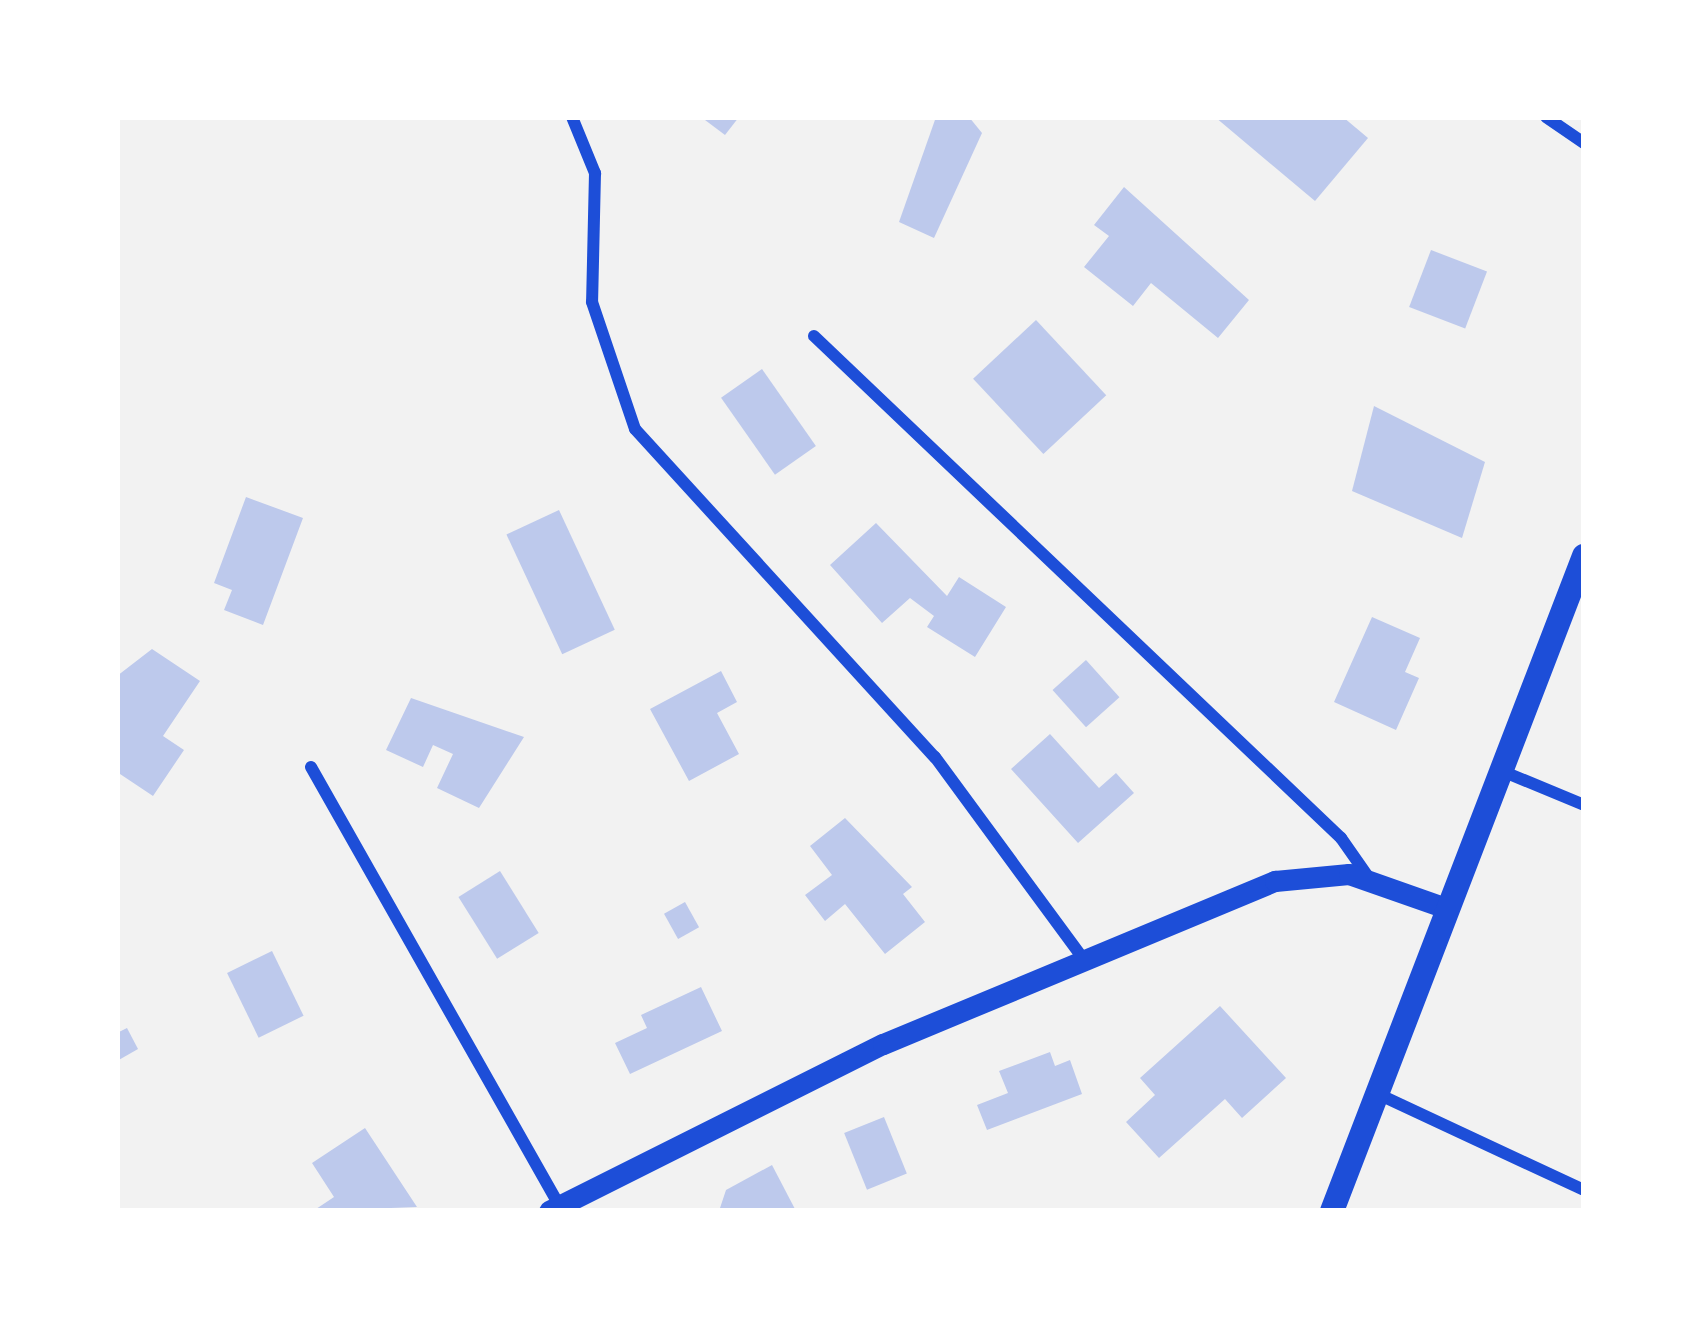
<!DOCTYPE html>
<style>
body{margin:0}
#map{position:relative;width:1701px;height:1328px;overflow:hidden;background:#f2f2f2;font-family:"IBM Plex Sans",sans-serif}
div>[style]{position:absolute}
.building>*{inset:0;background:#bdc9ec;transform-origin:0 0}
.minor>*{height:12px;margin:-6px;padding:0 6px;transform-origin:6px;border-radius:6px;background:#1d4ed8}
.tertiary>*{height:21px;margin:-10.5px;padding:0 10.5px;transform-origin:10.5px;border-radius:10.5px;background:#1d4ed8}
.secondary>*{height:24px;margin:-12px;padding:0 12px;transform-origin:12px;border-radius:12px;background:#1d4ed8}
span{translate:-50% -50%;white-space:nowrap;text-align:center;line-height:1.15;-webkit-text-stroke:9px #fff;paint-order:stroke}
.frame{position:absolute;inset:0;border:120px solid #fff;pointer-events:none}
</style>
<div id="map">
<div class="building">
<div style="clip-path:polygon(701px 117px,739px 117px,725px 135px)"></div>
<div style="clip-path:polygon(936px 117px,969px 117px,982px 133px,934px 238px,899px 222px)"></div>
<div style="clip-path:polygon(1215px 117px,1343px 117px,1368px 138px,1315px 201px)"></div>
<div style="clip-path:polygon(1124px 187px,1249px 300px,1218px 338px,1151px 283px,1133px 306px,1084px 267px,1109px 236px,1094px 225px)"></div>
<div style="left:1431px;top:250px;width:60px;height:61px;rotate:21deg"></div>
<div style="left:1036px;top:320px;width:103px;height:86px;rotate:47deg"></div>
<div style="left:762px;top:369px;width:94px;height:50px;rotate:55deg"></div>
<div style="clip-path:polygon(1374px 406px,1485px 462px,1462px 538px,1352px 491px)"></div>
<div style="clip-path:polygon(246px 497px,303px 518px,263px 625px,224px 610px,232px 590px,214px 583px)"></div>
<div style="left:559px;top:510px;width:132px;height:58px;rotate:65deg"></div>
<div style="clip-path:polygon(876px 523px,947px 596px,959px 577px,1006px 607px,975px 657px,927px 627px,934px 616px,910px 598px,882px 623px,830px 565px)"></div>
<div style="clip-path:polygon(1372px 617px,1420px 638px,1405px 672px,1419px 678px,1396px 730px,1334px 702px)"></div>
<div style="clip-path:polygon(152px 649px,200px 681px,163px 736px,184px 750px,153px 796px,117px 772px,117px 676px)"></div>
<div style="left:1086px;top:660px;width:50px;height:45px;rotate:48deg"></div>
<div style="clip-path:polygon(721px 671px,737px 702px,717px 713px,739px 754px,689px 781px,650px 709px)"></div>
<div style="clip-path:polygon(411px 698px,524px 737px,479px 808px,437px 788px,453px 754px,433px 745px,423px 767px,386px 750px)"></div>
<div style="clip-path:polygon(1050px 734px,1099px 788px,1116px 773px,1134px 793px,1078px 843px,1011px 769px)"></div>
<div style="clip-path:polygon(845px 818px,912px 887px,903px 894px,925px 922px,885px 954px,845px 904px,825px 921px,805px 895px,832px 875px,810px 846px)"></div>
<div style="left:500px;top:871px;width:73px;height:49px;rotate:58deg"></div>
<div style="left:685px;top:902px;width:29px;height:24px;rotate:61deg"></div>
<div style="left:272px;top:951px;width:72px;height:50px;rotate:64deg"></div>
<div style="clip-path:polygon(701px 987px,722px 1031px,630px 1074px,615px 1043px,647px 1028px,641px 1015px)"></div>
<div style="clip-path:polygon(1220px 1006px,1286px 1078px,1242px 1118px,1225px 1099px,1159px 1158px,1126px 1122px,1155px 1095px,1140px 1078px)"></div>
<div style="clip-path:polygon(127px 1028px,138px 1049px,117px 1061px,117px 1033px)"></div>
<div style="clip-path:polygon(1050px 1052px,1055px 1066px,1070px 1060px,1082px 1094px,987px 1130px,977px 1105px,1008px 1093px,999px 1071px)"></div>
<div style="left:884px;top:1117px;width:61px;height:43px;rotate:68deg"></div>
<div style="clip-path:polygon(365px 1128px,417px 1207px,313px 1211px,334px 1197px,312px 1163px)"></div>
<div style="clip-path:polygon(772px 1165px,796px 1211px,719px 1211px,726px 1190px)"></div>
</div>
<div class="minor">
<div style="left:572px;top:117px;width:61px;rotate:67.7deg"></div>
<div style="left:595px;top:173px;width:129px;rotate:91.3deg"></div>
<div style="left:592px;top:302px;width:134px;rotate:71.3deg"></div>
<div style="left:635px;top:429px;width:445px;rotate:47.6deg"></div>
<div style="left:935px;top:757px;width:247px;rotate:53.7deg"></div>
<div style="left:1546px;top:117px;width:46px;rotate:34.4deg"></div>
<div style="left:814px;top:336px;width:728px;rotate:43.61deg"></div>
<div style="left:1341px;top:838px;width:49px;rotate:55deg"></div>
<div style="left:311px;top:767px;width:503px;rotate:60.48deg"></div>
<div style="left:1502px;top:771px;width:89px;rotate:22.5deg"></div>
<div style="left:1378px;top:1094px;width:227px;rotate:25deg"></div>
</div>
<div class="tertiary">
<div style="left:549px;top:1211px;width:373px;rotate:-26.6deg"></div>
<div style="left:883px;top:1044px;width:425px;rotate:-22.6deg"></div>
<div style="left:1275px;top:881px;width:74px;rotate:-5.4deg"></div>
<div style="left:1349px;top:874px;width:103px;rotate:19.3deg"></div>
</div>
<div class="secondary">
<div style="left:1332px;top:1211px;width:702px;rotate:-68.96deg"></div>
</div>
<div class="frame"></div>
</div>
